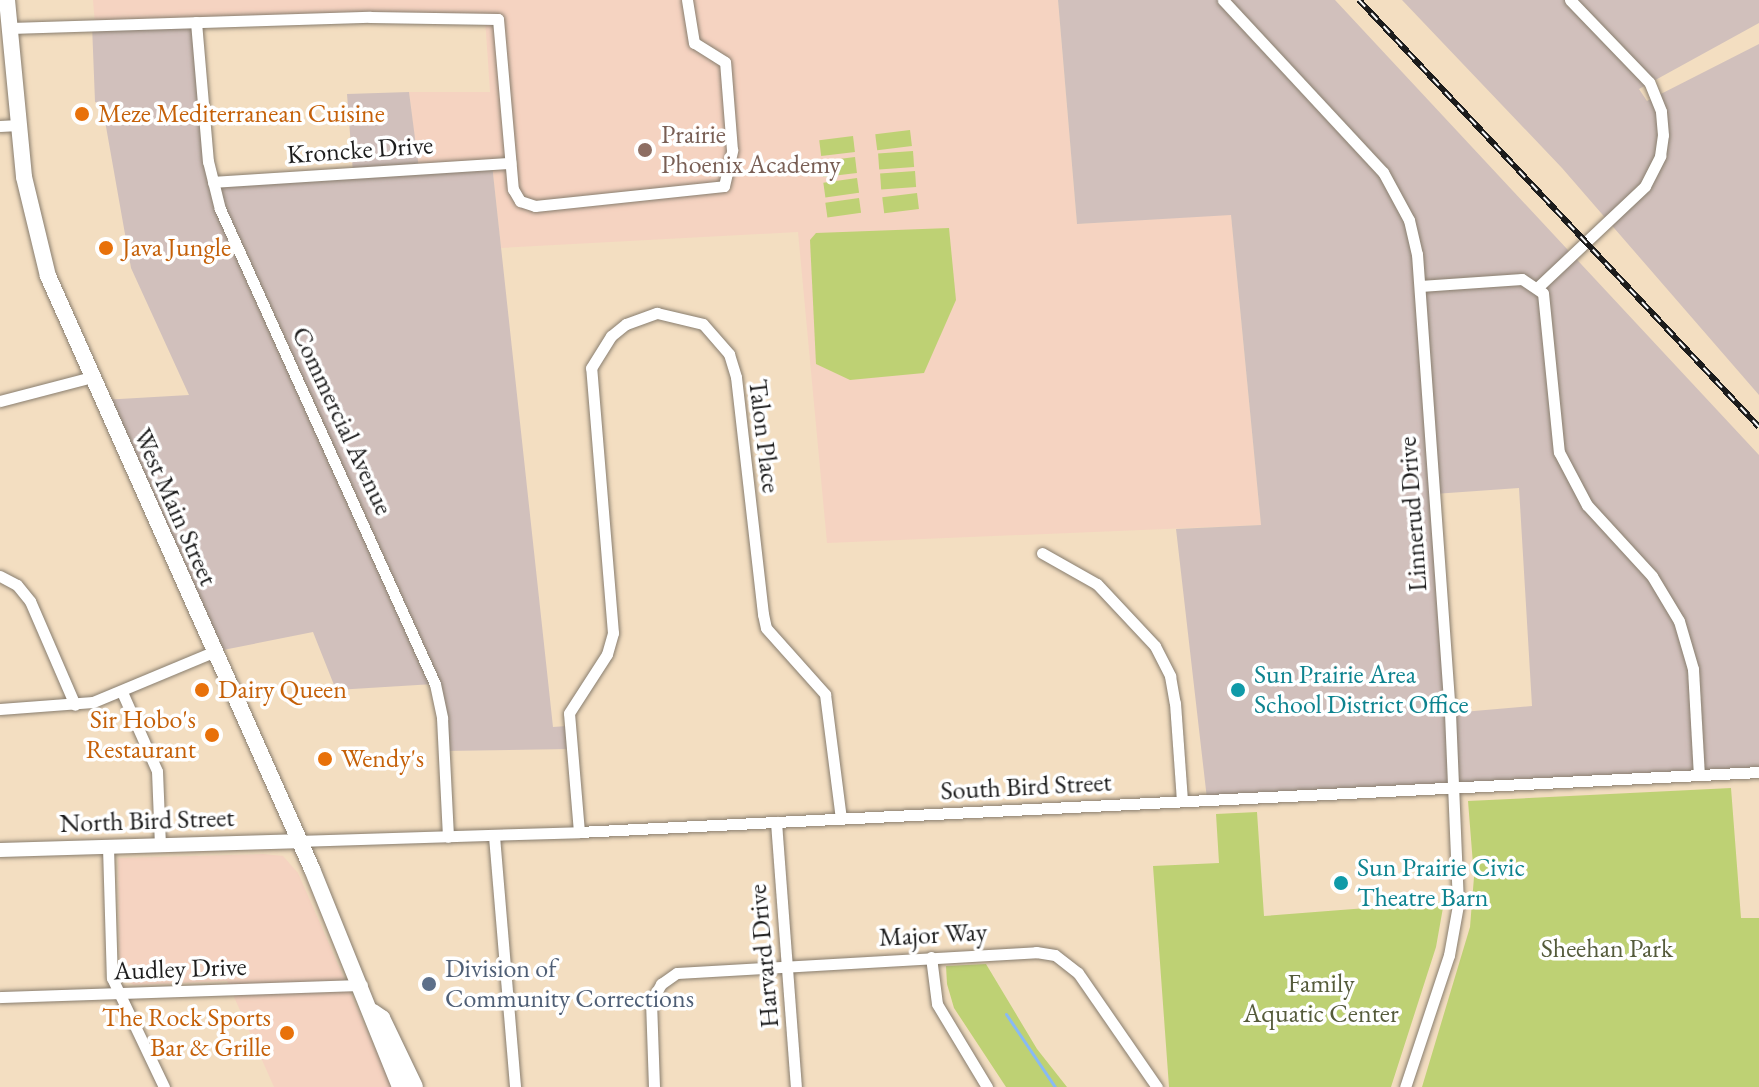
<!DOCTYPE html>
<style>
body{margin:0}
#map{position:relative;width:1759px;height:1087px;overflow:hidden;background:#f3dec1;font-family:"EB Garamond",serif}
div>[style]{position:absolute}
.built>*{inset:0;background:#f5d3c1}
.industrial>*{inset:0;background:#d1c0bc}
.green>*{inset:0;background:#bed174;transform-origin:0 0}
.stream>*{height:3px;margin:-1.5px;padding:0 1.5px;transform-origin:1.5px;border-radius:1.5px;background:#88b9f4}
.roads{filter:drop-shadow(0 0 2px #887d6e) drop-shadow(0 0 2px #887d6e)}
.minor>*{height:11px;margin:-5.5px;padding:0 5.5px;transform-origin:5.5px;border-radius:5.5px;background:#fff}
.tertiary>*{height:14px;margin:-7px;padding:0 7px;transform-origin:7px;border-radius:7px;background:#fff}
.secondary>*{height:16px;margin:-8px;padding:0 8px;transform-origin:8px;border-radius:8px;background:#fff}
.rail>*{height:6px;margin-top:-3px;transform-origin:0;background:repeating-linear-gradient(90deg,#fff 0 9px,#1c1c1c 0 18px);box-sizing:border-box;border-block:2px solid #1c1c1c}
.dots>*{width:22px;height:22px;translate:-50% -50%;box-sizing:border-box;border:4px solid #fff;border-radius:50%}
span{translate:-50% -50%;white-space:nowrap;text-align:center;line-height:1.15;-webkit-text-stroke:7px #fff;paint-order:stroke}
.food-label{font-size:26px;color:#c56008}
.left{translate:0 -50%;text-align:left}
.right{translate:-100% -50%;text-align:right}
.education-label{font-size:26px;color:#785e54}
.street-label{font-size:26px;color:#1c1c1c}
.culture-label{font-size:26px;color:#0d838f}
.park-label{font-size:26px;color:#555b3b}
.service-label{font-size:26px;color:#4e5e75}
</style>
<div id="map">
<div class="built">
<div style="clip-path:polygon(93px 0,1058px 0,1077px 224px,1231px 214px,1261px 525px,827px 543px,798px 232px,501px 248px,492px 164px,418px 169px,409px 92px,490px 92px,485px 18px,95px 25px)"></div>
<div style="clip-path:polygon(264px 854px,283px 856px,298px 873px,392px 1087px,274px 1087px,227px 981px,134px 985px,120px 979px,118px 858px)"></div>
</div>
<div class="industrial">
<div style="clip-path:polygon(evenodd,1058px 0,1335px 0,1759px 455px,1759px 772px,1207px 799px,1176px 529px,1261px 525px,1231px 215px,1077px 224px,1058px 0,1519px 488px,1532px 706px,1451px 713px,1434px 494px,1519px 488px)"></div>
<div style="clip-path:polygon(1402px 0,1759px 0,1759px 23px,1639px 89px,1647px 101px,1759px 44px,1759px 395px,1562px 168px)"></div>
<div style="clip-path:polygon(196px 22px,213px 182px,353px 173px,347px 94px,409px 92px,419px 169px,492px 164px,553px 727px,567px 726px,570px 749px,444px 751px,434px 684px,336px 690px,313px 632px,213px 652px,102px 400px,189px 395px,131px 268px,102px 104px,95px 102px,92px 25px)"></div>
</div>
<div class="green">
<div style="left:910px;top:130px;width:16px;height:35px;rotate:83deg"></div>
<div style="left:853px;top:136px;width:16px;height:34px;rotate:83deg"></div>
<div style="left:913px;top:151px;width:16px;height:35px;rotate:86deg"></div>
<div style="left:855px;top:157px;width:16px;height:34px;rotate:83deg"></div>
<div style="left:915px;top:171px;width:16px;height:35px;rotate:86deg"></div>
<div style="left:857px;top:178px;width:15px;height:34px;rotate:82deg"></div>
<div style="left:917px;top:193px;width:16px;height:35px;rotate:83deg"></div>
<div style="left:859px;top:198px;width:15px;height:34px;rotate:82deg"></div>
<div style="clip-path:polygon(949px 228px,956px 300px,924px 373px,850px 380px,816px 364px,810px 240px,816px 233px)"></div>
<div style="clip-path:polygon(1731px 788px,1741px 918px,1759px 918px,1759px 1087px,1422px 1087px,1470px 927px,1474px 877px,1468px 801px)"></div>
<div style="clip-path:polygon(1257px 812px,1264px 916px,1444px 902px,1436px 947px,1391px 1087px,1169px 1087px,1153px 866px,1219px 863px,1216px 814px)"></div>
<div style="clip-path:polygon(986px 964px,1037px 1049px,1067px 1087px,1006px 1087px,954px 1008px,947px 984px,946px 966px)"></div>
</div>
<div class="stream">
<div style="left:1006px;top:1014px;width:88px;rotate:56.1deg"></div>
</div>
<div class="roads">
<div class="minor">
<div style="left:1223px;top:0;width:235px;rotate:47.1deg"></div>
<div style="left:1383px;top:172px;width:55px;rotate:61.6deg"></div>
<div style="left:1409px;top:220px;width:35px;rotate:77deg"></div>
<div style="left:1417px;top:254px;width:460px;rotate:85.9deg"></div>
<div style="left:1450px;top:713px;width:192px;rotate:87.6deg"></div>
<div style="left:1458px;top:905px;width:51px;rotate:100.2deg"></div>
<div style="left:1449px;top:955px;width:139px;rotate:108.4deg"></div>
<div style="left:196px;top:22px;width:140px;rotate:85.1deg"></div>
<div style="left:208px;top:161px;width:49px;rotate:76deg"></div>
<div style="left:220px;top:209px;width:521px;rotate:65.65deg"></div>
<div style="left:435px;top:684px;width:35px;rotate:78deg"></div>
<div style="left:442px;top:718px;width:119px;rotate:87.1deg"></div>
<div style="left:10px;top:28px;width:360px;rotate:-1.8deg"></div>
<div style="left:370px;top:17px;width:128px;rotate:0.9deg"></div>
<div style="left:498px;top:19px;width:171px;rotate:85deg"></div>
<div style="left:513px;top:189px;width:14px;rotate:60deg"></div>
<div style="left:520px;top:201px;width:16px;rotate:18deg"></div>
<div style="left:535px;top:206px;width:190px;rotate:-6deg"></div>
<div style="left:724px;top:186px;width:37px;rotate:-77deg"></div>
<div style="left:732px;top:150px;width:88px;rotate:-94.5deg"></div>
<div style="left:725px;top:62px;width:36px;rotate:-148deg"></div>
<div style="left:694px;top:43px;width:44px;rotate:-99.2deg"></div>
<div style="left:0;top:126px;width:18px;rotate:-3deg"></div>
<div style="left:213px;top:182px;width:298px;rotate:-3.7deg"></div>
<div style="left:1420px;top:286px;width:102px;rotate:-3.9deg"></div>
<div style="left:1522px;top:279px;width:25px;rotate:34deg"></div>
<div style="left:1543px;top:293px;width:160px;rotate:84.3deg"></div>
<div style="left:1559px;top:452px;width:60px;rotate:62.2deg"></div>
<div style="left:1587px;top:505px;width:96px;rotate:47.5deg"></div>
<div style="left:1652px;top:576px;width:52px;rotate:59deg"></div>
<div style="left:1679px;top:621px;width:50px;rotate:73.7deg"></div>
<div style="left:1693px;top:669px;width:106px;rotate:86.8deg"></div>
<div style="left:1538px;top:287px;width:147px;rotate:-43.3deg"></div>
<div style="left:1645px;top:186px;width:34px;rotate:-63deg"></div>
<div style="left:1660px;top:156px;width:21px;rotate:-82deg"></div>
<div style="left:1663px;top:135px;width:24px;rotate:-95deg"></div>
<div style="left:1661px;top:111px;width:31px;rotate:-112deg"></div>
<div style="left:1649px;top:82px;width:114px;rotate:-133.9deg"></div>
<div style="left:0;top:401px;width:95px;rotate:-14.6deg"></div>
<div style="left:1042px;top:553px;width:63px;rotate:29.4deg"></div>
<div style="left:1097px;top:584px;width:85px;rotate:46.9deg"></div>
<div style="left:1155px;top:646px;width:34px;rotate:63deg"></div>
<div style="left:1170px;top:676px;width:27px;rotate:80deg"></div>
<div style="left:1175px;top:703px;width:98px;rotate:85.9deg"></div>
<div style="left:0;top:576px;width:19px;rotate:28deg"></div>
<div style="left:17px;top:585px;width:21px;rotate:51deg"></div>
<div style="left:30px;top:601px;width:113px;rotate:66.6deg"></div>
<div style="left:122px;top:692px;width:86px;rotate:66.1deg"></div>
<div style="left:157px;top:771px;width:74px;rotate:87.7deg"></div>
<div style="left:0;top:709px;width:93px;rotate:-4.3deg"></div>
<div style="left:93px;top:702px;width:130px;rotate:-22.6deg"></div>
<div style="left:776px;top:822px;width:266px;rotate:85.7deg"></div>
<div style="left:579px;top:832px;width:119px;rotate:-94.8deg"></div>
<div style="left:569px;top:713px;width:70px;rotate:-57.2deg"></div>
<div style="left:607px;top:654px;width:22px;rotate:-74deg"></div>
<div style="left:613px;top:633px;width:266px;rotate:-94.7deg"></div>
<div style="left:591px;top:368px;width:38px;rotate:-58deg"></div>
<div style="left:611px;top:336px;width:19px;rotate:-39deg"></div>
<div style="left:626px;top:324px;width:33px;rotate:-20deg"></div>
<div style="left:657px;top:313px;width:47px;rotate:13.4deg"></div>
<div style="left:703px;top:324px;width:40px;rotate:49deg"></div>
<div style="left:729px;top:354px;width:24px;rotate:73deg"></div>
<div style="left:736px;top:377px;width:239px;rotate:83.5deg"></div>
<div style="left:763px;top:614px;width:14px;rotate:78deg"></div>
<div style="left:766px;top:628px;width:89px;rotate:48.2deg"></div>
<div style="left:825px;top:694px;width:126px;rotate:82.7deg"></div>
<div style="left:494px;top:836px;width:252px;rotate:85.2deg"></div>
<div style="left:297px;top:841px;width:282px;rotate:-1.8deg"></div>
<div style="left:579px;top:832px;width:1182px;rotate:-2.91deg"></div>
<div style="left:108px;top:847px;width:131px;rotate:88.3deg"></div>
<div style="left:112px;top:978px;width:121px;rotate:64.5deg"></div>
<div style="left:931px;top:957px;width:47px;rotate:82.7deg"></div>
<div style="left:937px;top:1004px;width:97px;rotate:58.9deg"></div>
<div style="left:0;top:997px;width:362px;rotate:-1.9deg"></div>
<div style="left:654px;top:1087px;width:85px;rotate:-92deg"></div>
<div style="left:651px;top:1002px;width:21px;rotate:-61deg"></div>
<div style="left:661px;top:984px;width:19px;rotate:-35deg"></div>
<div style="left:677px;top:973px;width:360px;rotate:-3.3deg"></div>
<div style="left:1036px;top:952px;width:19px;rotate:9deg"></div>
<div style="left:1055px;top:955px;width:29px;rotate:38deg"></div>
<div style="left:1078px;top:973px;width:139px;rotate:55.3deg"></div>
</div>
<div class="tertiary">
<div style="left:0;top:850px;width:296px;rotate:-1.7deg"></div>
</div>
<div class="secondary">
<div style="left:7px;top:0;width:178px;rotate:84.5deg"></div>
<div style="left:24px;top:177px;width:102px;rotate:76.4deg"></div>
<div style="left:48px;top:276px;width:649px;rotate:66deg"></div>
<div style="left:312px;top:869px;width:235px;rotate:68deg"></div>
<div style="left:373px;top:1012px;width:11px;rotate:34deg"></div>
<div style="left:382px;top:1018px;width:76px;rotate:64.4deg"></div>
</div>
</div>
<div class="rail">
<div style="left:1359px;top:0;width:585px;rotate:46.87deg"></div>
</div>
<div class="dots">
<div style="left:82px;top:114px;background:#e8710a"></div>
<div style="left:645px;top:150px;background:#8d6e63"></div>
<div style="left:106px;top:248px;background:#e8710a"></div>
<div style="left:202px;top:690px;background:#e8710a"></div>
<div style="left:1238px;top:690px;background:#0f9aa8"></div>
<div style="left:212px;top:735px;background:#e8710a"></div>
<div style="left:325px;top:759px;background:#e8710a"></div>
<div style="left:1341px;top:883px;background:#0f9aa8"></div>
<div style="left:429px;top:984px;background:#5c6f8a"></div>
<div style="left:287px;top:1033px;background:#e8710a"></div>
</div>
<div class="food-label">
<span class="left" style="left:98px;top:114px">Meze Mediterranean Cuisine</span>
<span class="left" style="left:122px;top:248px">Java Jungle</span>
<span class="left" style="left:218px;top:690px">Dairy Queen</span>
<span class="right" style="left:196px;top:735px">Sir Hobo's<br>Restaurant</span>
<span class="left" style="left:341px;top:759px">Wendy's</span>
<span class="right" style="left:271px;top:1033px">The Rock Sports<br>Bar &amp; Grille</span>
</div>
<div class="education-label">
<span class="left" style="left:661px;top:150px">Prairie<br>Phoenix Academy</span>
</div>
<div class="street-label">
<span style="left:360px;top:150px;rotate:-4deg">Kroncke Drive</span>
<span style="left:342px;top:421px;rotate:65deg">Commercial Avenue</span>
<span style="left:764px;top:436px;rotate:83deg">Talon Place</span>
<span style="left:175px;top:507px;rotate:66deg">West Main Street</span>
<span style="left:1413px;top:514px;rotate:-94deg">Linnerud Drive</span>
<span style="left:1026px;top:787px;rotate:-3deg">South Bird Street</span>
<span style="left:147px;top:821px;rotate:-2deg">North Bird Street</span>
<span style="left:933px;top:935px;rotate:-3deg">Major Way</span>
<span style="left:764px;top:956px;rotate:-95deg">Harvard Drive</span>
<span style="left:180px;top:969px;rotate:-2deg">Audley Drive</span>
</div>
<div class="culture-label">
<span class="left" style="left:1254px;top:690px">Sun Prairie Area<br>School District Office</span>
<span class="left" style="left:1357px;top:883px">Sun Prairie Civic<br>Theatre Barn</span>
</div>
<div class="park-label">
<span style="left:1607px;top:949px">Sheehan Park</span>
<span style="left:1321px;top:999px">Family<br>Aquatic Center</span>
</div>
<div class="service-label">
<span class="left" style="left:445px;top:984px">Division of<br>Community Corrections</span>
</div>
</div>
